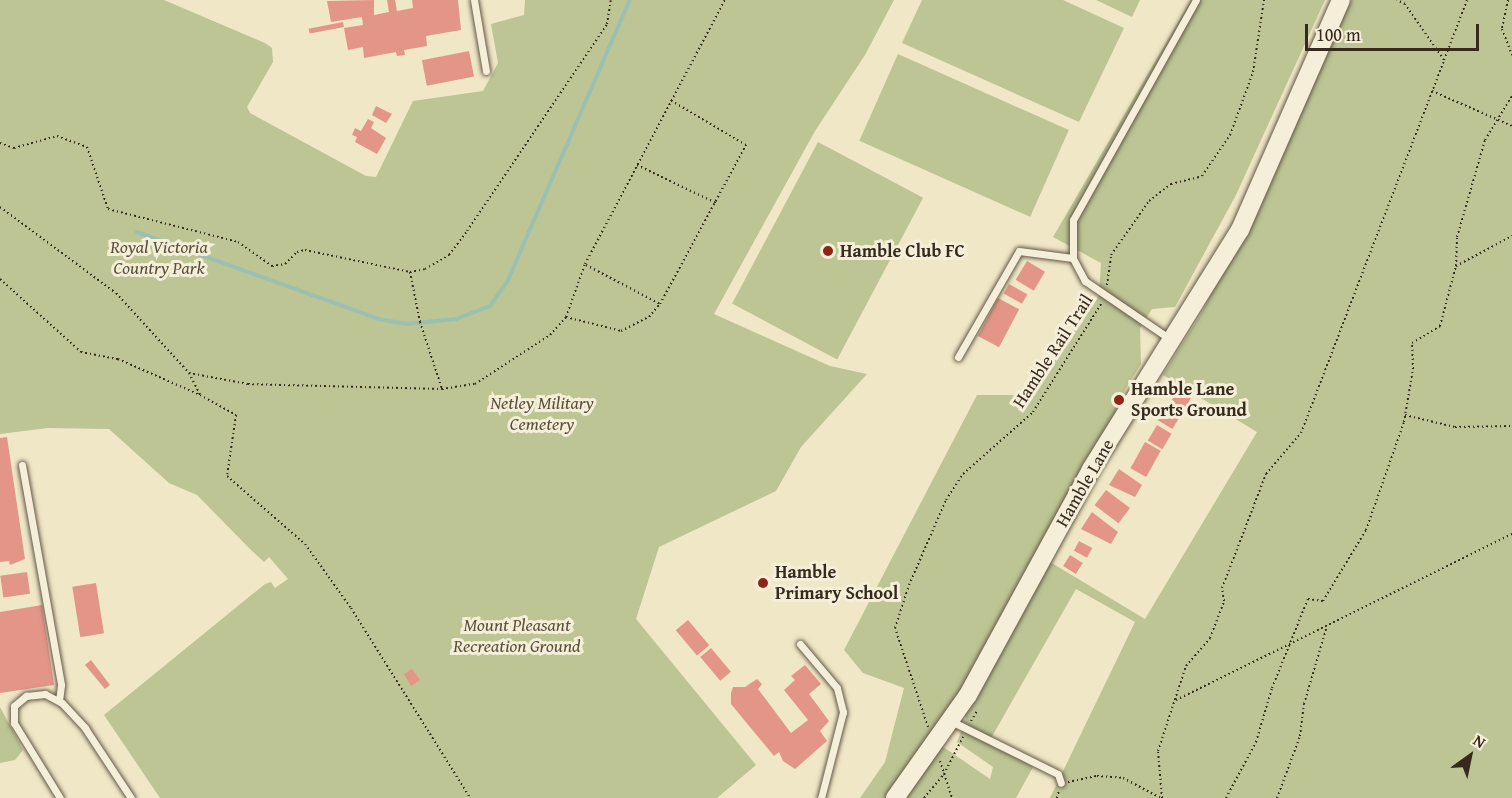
<!DOCTYPE html>
<style>
body{margin:0}
#map{position:relative;width:1512px;height:798px;overflow:hidden;background:#f0e7c6;font-family:"Gentium Book Plus",serif}
div>[style]{position:absolute}
.green>*{inset:0;background:#bcc593;transform-origin:0 0}
.stream>*{height:4px;margin:-2px;padding:0 2px;transform-origin:2px;border-radius:2px;background:#9ac0b2}
.building>*{inset:0;background:#e39688;transform-origin:0 0}
.path>*{height:2px;margin-top:-1px;transform-origin:0;background:repeating-linear-gradient(90deg,#36291e 0 1.5px,transparent 0 4.5px)}
.roads{filter:drop-shadow(0 0 2px #645848) drop-shadow(0 0 2px #645848)}
.service>*{height:7px;margin:-3.5px;padding:0 3.5px;transform-origin:3.5px;border-radius:3.5px;background:#f5efda}
.secondary>*{height:18px;margin:-9px;padding:0 9px;transform-origin:9px;border-radius:9px;background:#f5efda}
.dots>*{width:16px;height:16px;translate:-50% -50%;box-sizing:border-box;border:3px solid #f5efda;border-radius:50%}
span{translate:-50% -50%;white-space:nowrap;text-align:center;line-height:1.15;-webkit-text-stroke:6px #f5efda;paint-order:stroke}
.park-label{font-size:18px;color:#58503b;font-style:italic}
.poi-label{font-size:18px;color:#36291e;font-weight:700}
.left{translate:0 -50%;text-align:left}
.street-label{font-size:18px;color:#36291e}
.north{position:absolute;left:1440px;top:726px;width:60px;height:60px;-webkit-text-stroke:4px #f5efda;paint-order:stroke;rotate:33deg;font-size:16px;font-weight:700;line-height:24px;text-align:center;color:#36291e}
.north::after{content:'';display:block;margin:auto;width:21px;height:27px;background:#36291e;clip-path:polygon(50% 0,100% 100%,50% 72%,0 100%)}
.scale{position:absolute;left:1305px;top:24px;width:174px;height:27px;box-sizing:border-box;border:3px solid #36291e;border-top:0;padding-left:8px;font-size:18px;line-height:21px;white-space:nowrap;color:#36291e;-webkit-text-stroke:4px #f5efda;paint-order:stroke}
</style>
<div id="map">
<div class="green">
<div style="clip-path:polygon(0 0,164px 0,265px 43px,272px 48px,273px 62px,247px 107px,250px 113px,366px 176px,376px 177px,413px 101px,483px 91px,498px 63px,491px 24px,524px 15px,525px 0,894px 0,865px 55px,815px 131px,714px 314px,830px 366px,867px 374px,801px 447px,776px 491px,659px 547px,636px 619px,756px 765px,717px 798px,160px 798px,104px 715px,265px 584px,271px 582px,275px 588px,288px 579px,269px 557px,264px 562px,249px 548px,197px 495px,169px 483px,109px 429px,48px 428px,0 434px)"></div>
<div style="clip-path:polygon(922px 0,1063px 0,1124px 28px,1079px 122px,902px 43px)"></div>
<div style="clip-path:polygon(1096px 0,1140px 0,1132px 17px)"></div>
<div style="clip-path:polygon(evenodd,1191px 0,1325px 0,1236px 195px,1175px 307px,1152px 309px,1140px 328px,1141px 364px,1126px 388px,1050px 562px,1145px 619px,1257px 432px,1163px 375px,1202px 312px,1252px 213px,1351px 0,1512px 0,1512px 798px,1050px 798px,1135px 622px,1076px 589px,990px 740px,1033px 767px,1016px 798px,860px 798px,885px 762px,904px 688px,863px 673px,844px 650px,977px 395px,1030px 395px,1099px 295px,1101px 263px,1053px 237px,1191px 0,964px 709px,966px 719px,957px 742px,993px 767px,990px 779px,936px 742px,964px 709px)"></div>
<div style="left:898px;top:54px;width:187px;height:95px;rotate:24deg"></div>
<div style="left:818px;top:142px;width:119px;height:183px;rotate:28deg"></div>
<div style="clip-path:polygon(0 707px,23px 750px,15px 760px,0 763px)"></div>
</div>
<div class="stream">
<div style="left:137px;top:232px;width:256px;rotate:19.8deg"></div>
<div style="left:378px;top:319px;width:29px;rotate:10deg"></div>
<div style="left:407px;top:324px;width:49px;rotate:-5.8deg"></div>
<div style="left:456px;top:319px;width:36px;rotate:-21deg"></div>
<div style="left:490px;top:306px;width:32px;rotate:-55deg"></div>
<div style="left:508px;top:280px;width:305px;rotate:-66.5deg"></div>
</div>
<div class="building">
<div style="clip-path:polygon(374px 0,374px 15px,389px 12px,387px 0,395px 0,397px 11px,413px 8px,412px 0,458px 0,461px 30px,426px 36px,427px 46px,404px 50px,405px 55px,397px 56px,396px 52px,364px 58px,363px 47px,348px 50px,344px 28px,363px 25px,362px 17px,331px 22px,327px 1px)"></div>
<div style="left:343px;top:22px;width:5px;height:35px;rotate:79deg"></div>
<div style="left:469px;top:51px;width:26px;height:48px;rotate:79deg"></div>
<div style="clip-path:polygon(376px 106px,392px 114px,386px 123px,372px 115px)"></div>
<div style="clip-path:polygon(368px 119px,374px 122px,371px 128px,386px 138px,377px 154px,355px 142px,357px 137px,352px 135px,355px 128px,361px 131px)"></div>
<div style="left:1027px;top:261px;width:21px;height:22px;rotate:31deg"></div>
<div style="left:1009px;top:284px;width:21px;height:11px;rotate:29deg"></div>
<div style="left:998px;top:298px;width:24px;height:43px;rotate:28deg"></div>
<div style="clip-path:polygon(1178px 391px,1191px 398px,1182px 413px,1169px 404px)"></div>
<div style="left:1164px;top:410px;width:17px;height:12px;rotate:31deg"></div>
<div style="left:1157px;top:425px;width:17px;height:18px;rotate:31deg"></div>
<div style="clip-path:polygon(7px 437px,25px 559px,10px 565px,9px 561px,0 562px,0 438px)"></div>
<div style="left:1145px;top:442px;width:18px;height:30px;rotate:29deg"></div>
<div style="clip-path:polygon(1119px 469px,1142px 485px,1135px 497px,1109px 485px)"></div>
<div style="left:1106px;top:490px;width:30px;height:19px;rotate:37deg"></div>
<div style="clip-path:polygon(1092px 512px,1118px 532px,1111px 544px,1081px 529px)"></div>
<div style="left:1079px;top:541px;width:15px;height:11px;rotate:28deg"></div>
<div style="left:1070px;top:555px;width:15px;height:13px;rotate:32deg"></div>
<div style="left:27px;top:572px;width:22px;height:27px;rotate:82deg"></div>
<div style="left:96px;top:583px;width:51px;height:24px;rotate:81deg"></div>
<div style="clip-path:polygon(42px 605px,54px 685px,0 693px,0 612px)"></div>
<div style="left:688px;top:620px;width:33px;height:16px;rotate:50deg"></div>
<div style="left:711px;top:648px;width:31px;height:14px;rotate:50deg"></div>
<div style="clip-path:polygon(91px 660px,110px 685px,105px 689px,85px 665px)"></div>
<div style="clip-path:polygon(805px 665px,821px 684px,809px 694px,829px 721px,820px 731px,827px 741px,795px 769px,783px 761px,779px 752px,774px 756px,731px 704px,731px 693px,733px 687px,745px 687px,757px 679px,762px 684px,758px 689px,791px 733px,808px 720px,784px 690px,795px 680px,791px 676px)"></div>
<div style="clip-path:polygon(412px 669px,420px 680px,411px 686px,404px 674px)"></div>
</div>
<div class="path">
<div style="left:1508px;top:0;width:30px;rotate:102deg"></div>
<div style="left:1502px;top:29px;width:28px;rotate:69deg"></div>
<div style="left:1444px;top:60px;width:64px;rotate:-69deg"></div>
<div style="left:1432px;top:91px;width:87px;rotate:23.6deg"></div>
<div style="left:0;top:143px;width:15px;rotate:20deg"></div>
<div style="left:14px;top:148px;width:45px;rotate:-15.6deg"></div>
<div style="left:57px;top:136px;width:32px;rotate:20deg"></div>
<div style="left:87px;top:147px;width:65px;rotate:71.3deg"></div>
<div style="left:108px;top:209px;width:134px;rotate:14.2deg"></div>
<div style="left:238px;top:242px;width:42px;rotate:35.2deg"></div>
<div style="left:272px;top:266px;width:13px;rotate:-9deg"></div>
<div style="left:285px;top:264px;width:17px;rotate:-45deg"></div>
<div style="left:297px;top:252px;width:8px;rotate:-14deg"></div>
<div style="left:305px;top:250px;width:107px;rotate:11.8deg"></div>
<div style="left:410px;top:272px;width:15px;rotate:-11deg"></div>
<div style="left:425px;top:269px;width:28px;rotate:-30deg"></div>
<div style="left:449px;top:255px;width:30px;rotate:-53deg"></div>
<div style="left:467px;top:231px;width:250px;rotate:-55.9deg"></div>
<div style="left:607px;top:24px;width:24px;rotate:-81deg"></div>
<div style="left:637px;top:165px;width:88px;rotate:25.7deg"></div>
<div style="left:0;top:207px;width:144px;rotate:36.6deg"></div>
<div style="left:116px;top:293px;width:108px;rotate:47.6deg"></div>
<div style="left:189px;top:373px;width:25px;rotate:63deg"></div>
<div style="left:200px;top:395px;width:41px;rotate:29.1deg"></div>
<div style="left:236px;top:415px;width:62px;rotate:98.4deg"></div>
<div style="left:227px;top:476px;width:103px;rotate:41.1deg"></div>
<div style="left:305px;top:544px;width:79px;rotate:54.3deg"></div>
<div style="left:351px;top:608px;width:224px;rotate:57.9deg"></div>
<div style="left:586px;top:265px;width:84px;rotate:27.8deg"></div>
<div style="left:1456px;top:266px;width:64px;rotate:-28.2deg"></div>
<div style="left:410px;top:272px;width:51px;rotate:78.7deg"></div>
<div style="left:420px;top:322px;width:71px;rotate:71.8deg"></div>
<div style="left:0;top:279px;width:109px;rotate:42deg"></div>
<div style="left:81px;top:352px;width:38px;rotate:11deg"></div>
<div style="left:118px;top:359px;width:90px;rotate:23.7deg"></div>
<div style="left:1107px;top:285px;width:30px;rotate:-82deg"></div>
<div style="left:1111px;top:255px;width:66px;rotate:-54.9deg"></div>
<div style="left:1149px;top:201px;width:28px;rotate:-38deg"></div>
<div style="left:1171px;top:184px;width:32px;rotate:-14deg"></div>
<div style="left:1202px;top:176px;width:50px;rotate:-55.7deg"></div>
<div style="left:1230px;top:135px;width:67px;rotate:-69.9deg"></div>
<div style="left:1253px;top:72px;width:73px;rotate:-81.3deg"></div>
<div style="left:566px;top:317px;width:57px;rotate:14.3deg"></div>
<div style="left:621px;top:331px;width:31px;rotate:-27deg"></div>
<div style="left:649px;top:317px;width:17px;rotate:-50deg"></div>
<div style="left:660px;top:304px;width:181px;rotate:-61.6deg"></div>
<div style="left:746px;top:145px;width:88px;rotate:-149.4deg"></div>
<div style="left:189px;top:373px;width:60px;rotate:10.6deg"></div>
<div style="left:248px;top:384px;width:194px;rotate:1.5deg"></div>
<div style="left:442px;top:389px;width:33px;rotate:-9deg"></div>
<div style="left:475px;top:384px;width:90px;rotate:-33.2deg"></div>
<div style="left:550px;top:335px;width:24px;rotate:-48deg"></div>
<div style="left:566px;top:317px;width:56px;rotate:-70.3deg"></div>
<div style="left:585px;top:264px;width:299px;rotate:-62.1deg"></div>
<div style="left:1405px;top:415px;width:51px;rotate:13.5deg"></div>
<div style="left:1455px;top:427px;width:57px;rotate:-1deg"></div>
<div style="left:1176px;top:700px;width:375px;rotate:-26.3deg"></div>
<div style="left:971px;top:721px;width:12px;rotate:-59deg"></div>
<div style="left:928px;top:727px;width:104px;rotate:-108.4deg"></div>
<div style="left:895px;top:628px;width:45px;rotate:-72deg"></div>
<div style="left:909px;top:585px;width:93px;rotate:-66.5deg"></div>
<div style="left:946px;top:500px;width:31px;rotate:-57deg"></div>
<div style="left:963px;top:474px;width:94px;rotate:-41.5deg"></div>
<div style="left:1033px;top:412px;width:128px;rotate:-57.8deg"></div>
<div style="left:940px;top:761px;width:39px;rotate:72deg"></div>
<div style="left:1068px;top:782px;width:30px;rotate:-12deg"></div>
<div style="left:1097px;top:776px;width:26px;rotate:4deg"></div>
<div style="left:1123px;top:778px;width:43px;rotate:27.8deg"></div>
<div style="left:924px;top:798px;width:31px;rotate:-50deg"></div>
<div style="left:944px;top:774px;width:42px;rotate:-62.8deg"></div>
<div style="left:1057px;top:798px;width:8px;rotate:-76deg"></div>
<div style="left:1162px;top:798px;width:47px;rotate:-94.9deg"></div>
<div style="left:1158px;top:751px;width:89px;rotate:-71.8deg"></div>
<div style="left:1186px;top:666px;width:37px;rotate:-49deg"></div>
<div style="left:1210px;top:638px;width:40px;rotate:-69deg"></div>
<div style="left:1224px;top:601px;width:13px;rotate:-99deg"></div>
<div style="left:1222px;top:588px;width:122px;rotate:-68.9deg"></div>
<div style="left:1266px;top:474px;width:54px;rotate:-49.5deg"></div>
<div style="left:1301px;top:433px;width:399px;rotate:-69deg"></div>
<div style="left:1444px;top:60px;width:68px;rotate:-124.9deg"></div>
<div style="left:1405px;top:4px;width:9px;rotate:-153deg"></div>
<div style="left:1226px;top:798px;width:64px;rotate:-61.8deg"></div>
<div style="left:1256px;top:742px;width:56px;rotate:-73.5deg"></div>
<div style="left:1272px;top:688px;width:96px;rotate:-68deg"></div>
<div style="left:1308px;top:599px;width:15px;rotate:8deg"></div>
<div style="left:1323px;top:601px;width:83px;rotate:-58.8deg"></div>
<div style="left:1366px;top:530px;width:114px;rotate:-70.6deg"></div>
<div style="left:1404px;top:422px;width:54px;rotate:-80.4deg"></div>
<div style="left:1413px;top:369px;width:26px;rotate:-92deg"></div>
<div style="left:1412px;top:343px;width:33px;rotate:-31deg"></div>
<div style="left:1440px;top:326px;width:62px;rotate:-75.1deg"></div>
<div style="left:1456px;top:266px;width:29px;rotate:-88deg"></div>
<div style="left:1457px;top:237px;width:101px;rotate:-73.9deg"></div>
<div style="left:1485px;top:140px;width:52px;rotate:-58.5deg"></div>
<div style="left:1277px;top:798px;width:66px;rotate:-69.6deg"></div>
<div style="left:1300px;top:736px;width:32px;rotate:-83deg"></div>
<div style="left:1304px;top:704px;width:81px;rotate:-73.6deg"></div>
</div>
<div class="roads">
<div class="service">
<div style="left:474px;top:0;width:72px;rotate:80.4deg"></div>
<div style="left:1170px;top:339px;width:103px;rotate:-145.7deg"></div>
<div style="left:1085px;top:281px;width:26px;rotate:-118deg"></div>
<div style="left:1073px;top:258px;width:38px;rotate:-90deg"></div>
<div style="left:1073px;top:220px;width:252px;rotate:-60.8deg"></div>
<div style="left:958px;top:357px;width:122px;rotate:-60.1deg"></div>
<div style="left:1019px;top:251px;width:54px;rotate:7.4deg"></div>
<div style="left:22px;top:465px;width:223px;rotate:79.9deg"></div>
<div style="left:61px;top:685px;width:16px;rotate:97deg"></div>
<div style="left:800px;top:644px;width:57px;rotate:49.9deg"></div>
<div style="left:837px;top:688px;width:25px;rotate:76deg"></div>
<div style="left:843px;top:712px;width:89px;rotate:104.3deg"></div>
<div style="left:951px;top:721px;width:119px;rotate:26.4deg"></div>
<div style="left:1058px;top:774px;width:9px;rotate:72deg"></div>
<div style="left:60px;top:798px;width:88px;rotate:-121.5deg"></div>
<div style="left:14px;top:723px;width:17px;rotate:-90deg"></div>
<div style="left:14px;top:706px;width:16px;rotate:-40deg"></div>
<div style="left:26px;top:696px;width:19px;rotate:-6deg"></div>
<div style="left:45px;top:694px;width:19px;rotate:28deg"></div>
<div style="left:62px;top:703px;width:34px;rotate:47deg"></div>
<div style="left:85px;top:728px;width:84px;rotate:56.7deg"></div>
</div>
<div class="secondary">
<div style="left:895px;top:798px;width:126px;rotate:-54.7deg"></div>
<div style="left:968px;top:695px;width:257px;rotate:-61.4deg"></div>
<div style="left:1091px;top:469px;width:282px;rotate:-58.1deg"></div>
<div style="left:1240px;top:230px;width:251px;rotate:-66.3deg"></div>
</div>
</div>
<div class="dots">
<div style="left:828px;top:251px;background:#8f2418"></div>
<div style="left:1119px;top:400px;background:#8f2418"></div>
<div style="left:763px;top:583px;background:#8f2418"></div>
</div>
<div class="park-label">
<span style="left:159px;top:258px">Royal Victoria<br>Country Park</span>
<span style="left:542px;top:414px">Netley Military<br>Cemetery</span>
<span style="left:517px;top:636px">Mount Pleasant<br>Recreation Ground</span>
</div>
<div class="poi-label">
<span class="left" style="left:840px;top:251px">Hamble Club FC</span>
<span class="left" style="left:1131px;top:400px">Hamble Lane<br>Sports Ground</span>
<span class="left" style="left:775px;top:583px">Hamble<br>Primary School</span>
</div>
<div class="street-label">
<span style="left:1053px;top:351px;rotate:-57deg">Hamble Rail Trail</span>
<span style="left:1085px;top:483px;rotate:-60deg">Hamble Lane</span>
</div>
<div class="north">N</div>
<div class="scale">100 m</div>
</div>
